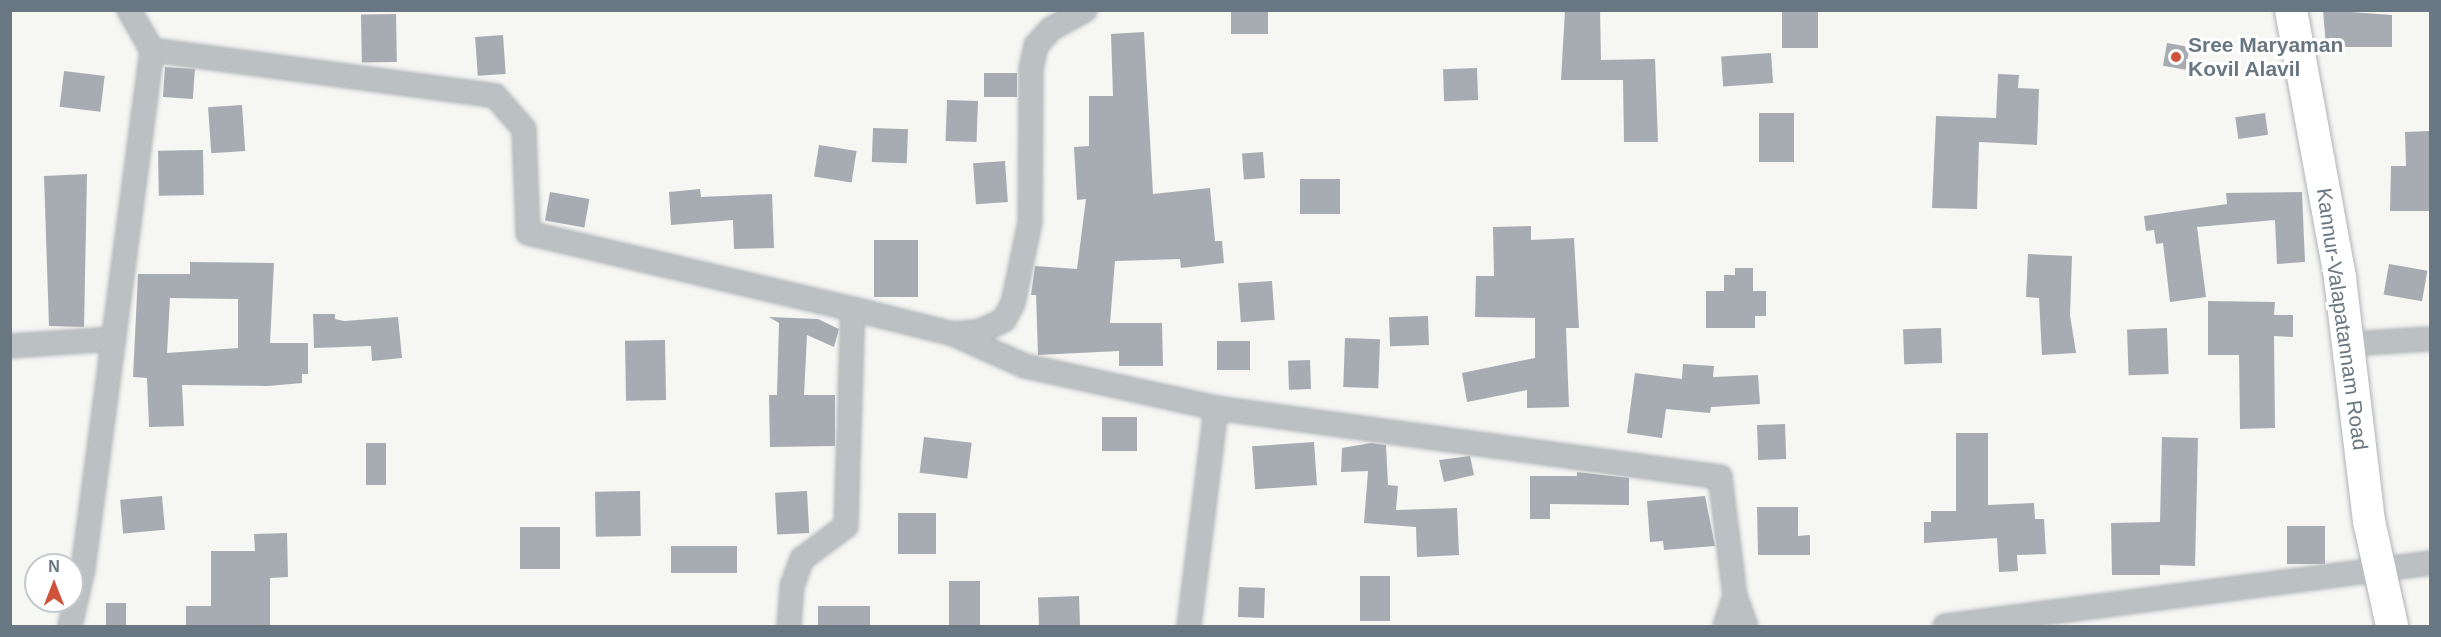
<!DOCTYPE html>
<style>
body{margin:0}
#map{position:relative;width:2441px;height:637px;overflow:hidden;background:#f6f6f3;font-family:Helvetica,sans-serif}
div>[style]{position:absolute}
.building>*{inset:0;background:#a6acb2;transform-origin:0 0}
.roads{filter:drop-shadow(0 0 2px #aeb4b8) drop-shadow(0 0 2px #aeb4b8)}
.street>*{height:22px;margin:-11px;padding:0 11px;transform-origin:11px;border-radius:11px;background:#bbc0c3}
.secondary>*{height:32px;margin:-16px;padding:0 16px;transform-origin:16px;border-radius:16px;background:#fff}
.dots>*{width:16px;height:16px;translate:-50% -50%;box-sizing:border-box;border:3px solid #fff;border-radius:50%}
span{translate:-50% -50%;white-space:nowrap;text-align:center;line-height:1.15;-webkit-text-stroke:6px #fff;paint-order:stroke}
.poi-label{font-size:21px;color:#687781;font-weight:700}
.left{translate:0 -50%;text-align:left}
.street-label{font-size:21px;color:#687781}
.frame{position:absolute;inset:0;border:12px solid #687781;pointer-events:none}
.north{position:absolute;left:24px;top:553px;width:60px;height:60px;box-sizing:border-box;background:#fff;border:2px solid #c3c9cd;border-radius:50%;rotate:0deg;font-size:16px;font-weight:700;line-height:24px;text-align:center;color:#687781}
.north::after{content:'';display:block;margin:auto;width:21px;height:27px;background:#cf533a;clip-path:polygon(50% 0,100% 100%,50% 72%,0 100%)}
</style>
<div id="map">
<div class="building">
<div style="left:1231px;top:10px;width:37px;height:24px"></div>
<div style="clip-path:polygon(1565px 10px,1600px 10px,1601px 60px,1655px 59px,1658px 142px,1624px 142px,1623px 80px,1561px 80px)"></div>
<div style="left:1782px;top:10px;width:36px;height:38px"></div>
<div style="clip-path:polygon(2323px 10px,2392px 15px,2392px 47px,2326px 47px)"></div>
<div style="left:396px;top:14px;width:48px;height:35px;rotate:89deg"></div>
<div style="clip-path:polygon(1144px 32px,1153px 194px,1210px 188px,1215px 241px,1222px 241px,1224px 263px,1181px 268px,1180px 259px,1115px 261px,1110px 323px,1162px 323px,1163px 366px,1119px 366px,1119px 351px,1038px 355px,1036px 295px,1031px 295px,1035px 266px,1077px 269px,1086px 199px,1077px 200px,1074px 147px,1089px 146px,1089px 96px,1113px 96px,1111px 34px)"></div>
<div style="left:503px;top:35px;width:39px;height:28px;rotate:86deg"></div>
<div style="left:2167px;top:43px;width:23px;height:23px;rotate:10deg"></div>
<div style="left:1771px;top:53px;width:30px;height:50px;rotate:86deg"></div>
<div style="left:165px;top:67px;width:30px;height:30px;rotate:4deg"></div>
<div style="left:1477px;top:68px;width:32px;height:34px;rotate:88deg"></div>
<div style="left:64px;top:71px;width:41px;height:36px;rotate:7deg"></div>
<div style="left:984px;top:73px;width:33px;height:24px"></div>
<div style="clip-path:polygon(1998px 74px,2019px 75px,2018px 88px,2039px 89px,2037px 145px,1979px 142px,1977px 209px,1932px 208px,1936px 116px,1996px 118px)"></div>
<div style="left:947px;top:100px;width:31px;height:41px;rotate:2deg"></div>
<div style="left:242px;top:105px;width:46px;height:34px;rotate:86deg"></div>
<div style="left:1759px;top:113px;width:35px;height:49px"></div>
<div style="left:2265px;top:113px;width:22px;height:30px;rotate:82deg"></div>
<div style="left:873px;top:128px;width:35px;height:34px;rotate:2deg"></div>
<div style="clip-path:polygon(2430px 131px,2430px 211px,2390px 211px,2391px 166px,2406px 166px,2405px 132px)"></div>
<div style="left:819px;top:145px;width:38px;height:32px;rotate:9deg"></div>
<div style="left:203px;top:150px;width:45px;height:45px;rotate:89deg"></div>
<div style="left:1263px;top:152px;width:26px;height:21px;rotate:86deg"></div>
<div style="left:1005px;top:161px;width:41px;height:32px;rotate:86deg"></div>
<div style="clip-path:polygon(87px 174px,84px 327px,49px 326px,44px 176px)"></div>
<div style="left:1300px;top:179px;width:40px;height:35px"></div>
<div style="clip-path:polygon(700px 189px,701px 197px,772px 194px,774px 248px,734px 249px,733px 220px,671px 225px,669px 192px)"></div>
<div style="left:550px;top:192px;width:40px;height:29px;rotate:10deg"></div>
<div style="clip-path:polygon(2302px 192px,2305px 262px,2277px 264px,2275px 220px,2197px 227px,2206px 297px,2170px 302px,2163px 243px,2156px 244px,2154px 230px,2146px 231px,2144px 216px,2227px 204px,2226px 193px)"></div>
<div style="clip-path:polygon(1531px 226px,1531px 240px,1574px 238px,1579px 328px,1566px 328px,1569px 407px,1527px 408px,1527px 390px,1467px 402px,1462px 373px,1535px 358px,1535px 318px,1475px 317px,1476px 276px,1494px 276px,1493px 227px)"></div>
<div style="left:874px;top:240px;width:44px;height:57px"></div>
<div style="clip-path:polygon(2028px 254px,2072px 256px,2070px 315px,2076px 353px,2042px 355px,2039px 298px,2026px 297px)"></div>
<div style="clip-path:polygon(evenodd,190px 262px,274px 263px,270px 343px,308px 343px,308px 374px,302px 374px,302px 383px,268px 386px,182px 385px,184px 426px,149px 427px,147px 378px,133px 377px,138px 274px,190px 274px,190px 262px,170px 298px,238px 299px,238px 348px,167px 353px,170px 298px)"></div>
<div style="left:2389px;top:264px;width:39px;height:31px;rotate:10deg"></div>
<div style="clip-path:polygon(1735px 268px,1753px 268px,1753px 291px,1766px 291px,1766px 316px,1755px 316px,1755px 328px,1706px 328px,1706px 291px,1724px 291px,1724px 275px,1735px 275px)"></div>
<div style="left:1272px;top:281px;width:39px;height:34px;rotate:86deg"></div>
<div style="clip-path:polygon(2208px 301px,2275px 302px,2274px 315px,2293px 315px,2293px 337px,2274px 336px,2275px 428px,2240px 429px,2239px 355px,2208px 355px)"></div>
<div style="clip-path:polygon(313px 314px,335px 314px,335px 319px,344px 321px,398px 317px,402px 358px,372px 361px,371px 346px,314px 348px)"></div>
<div style="left:1428px;top:316px;width:29px;height:39px;rotate:88deg"></div>
<div style="clip-path:polygon(769px 317px,818px 319px,839px 329px,834px 347px,807px 335px,804px 395px,835px 395px,835px 446px,770px 447px,769px 395px,777px 395px,779px 323px)"></div>
<div style="left:1941px;top:328px;width:35px;height:38px;rotate:88deg"></div>
<div style="left:2167px;top:328px;width:46px;height:40px;rotate:88deg"></div>
<div style="left:1345px;top:338px;width:35px;height:49px;rotate:2deg"></div>
<div style="left:665px;top:340px;width:60px;height:40px;rotate:89deg"></div>
<div style="left:1250px;top:341px;width:29px;height:33px;rotate:90deg"></div>
<div style="left:1310px;top:360px;width:29px;height:22px;rotate:88deg"></div>
<div style="clip-path:polygon(1683px 364px,1714px 366px,1713px 377px,1758px 375px,1760px 404px,1711px 407px,1710px 413px,1666px 409px,1662px 438px,1627px 433px,1635px 373px,1682px 379px)"></div>
<div style="left:1137px;top:417px;width:34px;height:35px;rotate:90deg"></div>
<div style="left:1785px;top:424px;width:35px;height:28px;rotate:88deg"></div>
<div style="clip-path:polygon(1956px 433px,1988px 433px,1988px 505px,2034px 503px,2035px 519px,2044px 519px,2046px 554px,2017px 555px,2018px 571px,1999px 572px,1997px 538px,1924px 543px,1924px 522px,1931px 522px,1931px 511px,1956px 511px)"></div>
<div style="left:924px;top:437px;width:48px;height:36px;rotate:7deg"></div>
<div style="clip-path:polygon(2162px 437px,2198px 438px,2195px 566px,2160px 565px,2160px 575px,2112px 575px,2111px 523px,2160px 522px)"></div>
<div style="left:1314px;top:442px;width:43px;height:62px;rotate:86deg"></div>
<div style="left:366px;top:443px;width:20px;height:42px"></div>
<div style="clip-path:polygon(1371px 443px,1386px 445px,1388px 485px,1398px 486px,1396px 510px,1457px 508px,1459px 555px,1417px 557px,1416px 527px,1364px 523px,1368px 471px,1341px 472px,1342px 448px)"></div>
<div style="clip-path:polygon(1470px 456px,1474px 475px,1444px 482px,1439px 460px)"></div>
<div style="clip-path:polygon(1577px 472px,1629px 478px,1629px 505px,1550px 504px,1550px 519px,1530px 519px,1530px 476px,1577px 476px)"></div>
<div style="left:640px;top:491px;width:45px;height:45px;rotate:89deg"></div>
<div style="left:807px;top:491px;width:42px;height:32px;rotate:87deg"></div>
<div style="left:162px;top:496px;width:34px;height:42px;rotate:85deg"></div>
<div style="clip-path:polygon(1705px 496px,1715px 546px,1664px 550px,1663px 541px,1650px 542px,1647px 501px)"></div>
<div style="clip-path:polygon(1757px 507px,1798px 507px,1798px 536px,1810px 535px,1810px 555px,1758px 555px)"></div>
<div style="left:898px;top:513px;width:38px;height:41px"></div>
<div style="left:2287px;top:526px;width:38px;height:38px"></div>
<div style="left:520px;top:527px;width:40px;height:42px"></div>
<div style="clip-path:polygon(287px 533px,288px 577px,270px 578px,270px 627px,186px 627px,186px 606px,211px 606px,211px 551px,255px 551px,254px 534px)"></div>
<div style="left:737px;top:546px;width:27px;height:66px;rotate:90deg"></div>
<div style="left:1360px;top:576px;width:30px;height:45px"></div>
<div style="left:949px;top:581px;width:31px;height:44px"></div>
<div style="left:1239px;top:587px;width:26px;height:30px;rotate:2deg"></div>
<div style="left:1079px;top:596px;width:31px;height:41px;rotate:88deg"></div>
<div style="left:106px;top:603px;width:20px;height:24px"></div>
<div style="left:818px;top:606px;width:52px;height:21px"></div>
</div>
<div class="roads">
<div class="street">
<div style="left:152px;top:50px;width:346px;rotate:7.6deg"></div>
<div style="left:495px;top:96px;width:44px;rotate:48.7deg"></div>
<div style="left:524px;top:129px;width:104px;rotate:87.8deg"></div>
<div style="left:528px;top:233px;width:334px;rotate:13.2deg"></div>
<div style="left:953px;top:334px;width:79px;rotate:24deg"></div>
<div style="left:1025px;top:366px;width:196px;rotate:12.4deg"></div>
<div style="left:1216px;top:408px;width:509px;rotate:7.8deg"></div>
<div style="left:1720px;top:477px;width:120px;rotate:82.8deg"></div>
<div style="left:1735px;top:596px;width:32px;rotate:70deg"></div>
<div style="left:2348px;top:344px;width:82px;rotate:-3.5deg"></div>
<div style="left:10px;top:346px;width:103px;rotate:-3.9deg"></div>
<div style="left:70px;top:626px;width:58px;rotate:-77.2deg"></div>
<div style="left:83px;top:569px;width:524px;rotate:-82.43deg"></div>
<div style="left:152px;top:50px;width:46px;rotate:-119.9deg"></div>
<div style="left:789px;top:626px;width:40px;rotate:-85.7deg"></div>
<div style="left:792px;top:586px;width:29px;rotate:-70deg"></div>
<div style="left:802px;top:559px;width:55px;rotate:-36.9deg"></div>
<div style="left:846px;top:526px;width:217px;rotate:-88.2deg"></div>
<div style="left:853px;top:309px;width:103px;rotate:14deg"></div>
<div style="left:953px;top:334px;width:28px;rotate:-6deg"></div>
<div style="left:981px;top:331px;width:25px;rotate:-26deg"></div>
<div style="left:1004px;top:320px;width:19px;rotate:-62deg"></div>
<div style="left:1013px;top:303px;width:83px;rotate:-78.1deg"></div>
<div style="left:1030px;top:222px;width:153px;rotate:-89.6deg"></div>
<div style="left:1031px;top:69px;width:24px;rotate:-78deg"></div>
<div style="left:1036px;top:46px;width:23px;rotate:-49deg"></div>
<div style="left:1051px;top:29px;width:39px;rotate:-29deg"></div>
<div style="left:1189px;top:626px;width:220px;rotate:-82.9deg"></div>
<div style="left:1725px;top:626px;width:32px;rotate:-72deg"></div>
<div style="left:1945px;top:626px;width:489px;rotate:-7.4deg"></div>
</div>
<div class="secondary">
<div style="left:2291px;top:10px;width:272px;rotate:79.6deg"></div>
<div style="left:2340px;top:278px;width:245px;rotate:83.2deg"></div>
<div style="left:2369px;top:521px;width:107px;rotate:77.6deg"></div>
</div>
</div>
<div class="dots">
<div style="left:2176px;top:57px;background:#cf533a"></div>
</div>
<div class="poi-label">
<span class="left" style="left:2188px;top:57px">Sree Maryaman<br>Kovil Alavil</span>
</div>
<div class="street-label">
<span style="left:2342px;top:319px;rotate:82deg">Kannur-Valapatannam Road</span>
</div>
<div class="frame"></div>
<div class="north">N</div>
</div>
